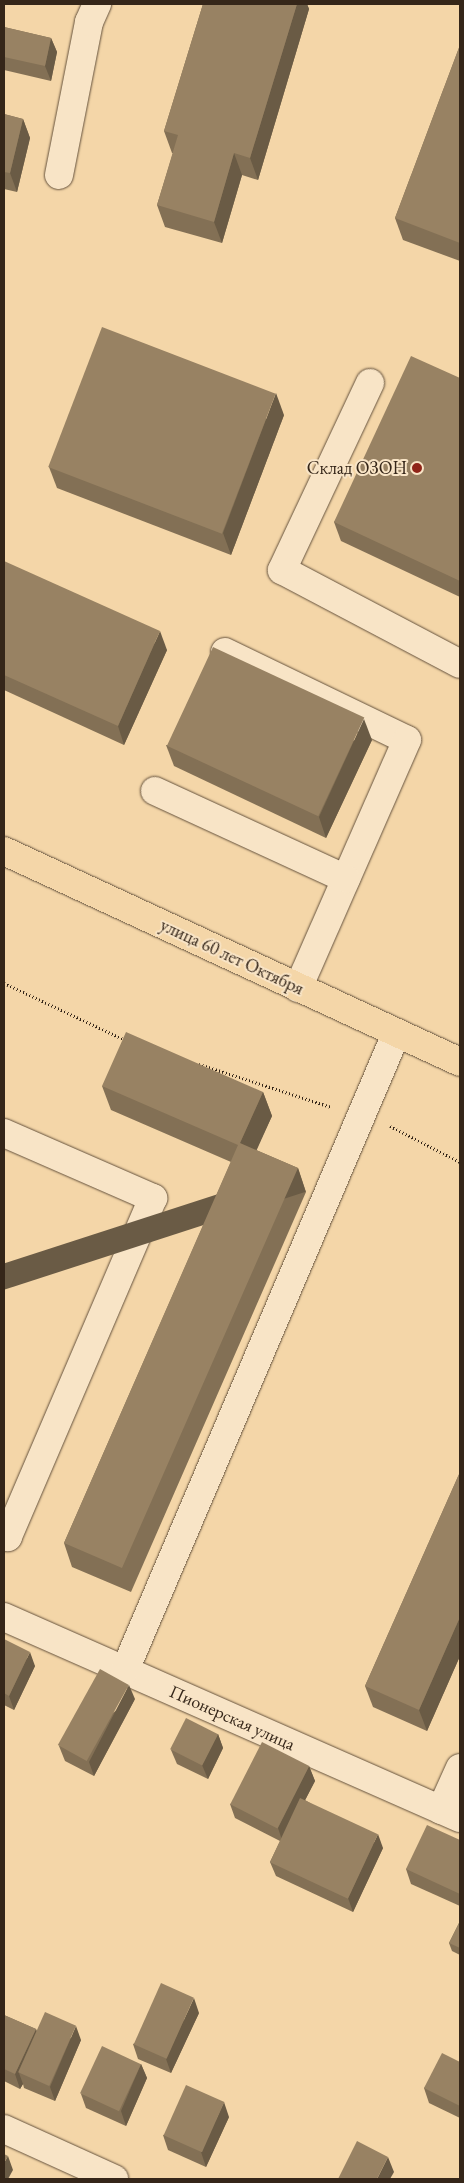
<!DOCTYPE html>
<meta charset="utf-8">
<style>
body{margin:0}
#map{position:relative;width:464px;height:2183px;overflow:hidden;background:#f4d6a8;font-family:"EB Garamond",serif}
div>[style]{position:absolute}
.path>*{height:3px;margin-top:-1.5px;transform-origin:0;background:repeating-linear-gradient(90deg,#352619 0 1px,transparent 0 3.5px)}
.roads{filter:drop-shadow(0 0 1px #65523d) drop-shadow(0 0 1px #65523d)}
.minor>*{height:28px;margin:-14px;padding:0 14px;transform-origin:14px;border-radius:14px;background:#f8e4c6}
.major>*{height:28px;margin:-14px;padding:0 14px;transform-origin:14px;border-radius:14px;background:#f4d6a8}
.wall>*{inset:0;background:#837055}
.shaded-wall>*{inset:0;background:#6a5b45;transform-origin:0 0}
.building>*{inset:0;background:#988263;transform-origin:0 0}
.dots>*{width:14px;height:14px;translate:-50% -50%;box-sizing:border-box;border:2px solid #f8e4c6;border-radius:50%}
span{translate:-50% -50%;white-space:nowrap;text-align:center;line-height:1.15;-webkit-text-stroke:4px #f8e4c6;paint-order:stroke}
.poi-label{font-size:18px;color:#352619}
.right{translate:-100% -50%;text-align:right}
.street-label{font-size:18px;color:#352619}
.frame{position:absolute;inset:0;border:5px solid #352619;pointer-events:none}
</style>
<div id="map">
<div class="path">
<div style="left:4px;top:983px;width:136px;rotate:25.2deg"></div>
<div style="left:199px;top:1064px;width:139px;rotate:18deg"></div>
<div style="left:390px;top:1126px;width:79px;rotate:27.2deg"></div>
</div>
<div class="roads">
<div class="minor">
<div style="left:59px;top:175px;width:156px;rotate:-78.9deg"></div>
<div style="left:89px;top:22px;width:20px;rotate:-66deg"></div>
<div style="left:370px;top:383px;width:207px;rotate:115.2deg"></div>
<div style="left:282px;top:570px;width:201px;rotate:27.8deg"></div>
<div style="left:225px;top:652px;width:202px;rotate:25.8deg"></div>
<div style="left:407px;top:740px;width:271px;rotate:113.7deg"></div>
<div style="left:155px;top:791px;width:210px;rotate:24.7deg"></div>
<div style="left:4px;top:1133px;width:163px;rotate:23.6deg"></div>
<div style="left:153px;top:1198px;width:369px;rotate:113.2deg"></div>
<div style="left:8px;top:1537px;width:4px;rotate:-153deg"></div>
<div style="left:4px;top:1617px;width:498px;rotate:23.8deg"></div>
<div style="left:125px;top:1670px;width:691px;rotate:-66.92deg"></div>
<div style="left:441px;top:1810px;width:46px;rotate:-65.7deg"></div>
<div style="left:4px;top:2129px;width:121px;rotate:24.4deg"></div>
</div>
<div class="major">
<div style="left:4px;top:851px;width:502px;rotate:24.83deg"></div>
</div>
</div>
<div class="wall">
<div style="clip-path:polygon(203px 4px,307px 4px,309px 9px,258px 180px,242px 175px,222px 243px,165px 227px,157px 205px,173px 153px,172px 153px,164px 131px)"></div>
<div style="clip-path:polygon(4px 27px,51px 38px,57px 52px,51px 81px,4px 70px)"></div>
<div style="clip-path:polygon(460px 45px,460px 261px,403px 240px,395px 218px)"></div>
<div style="clip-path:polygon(4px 114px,23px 119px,30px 138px,17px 192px,4px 189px)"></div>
<div style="clip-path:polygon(460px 378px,460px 597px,341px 541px,334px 522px)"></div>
<div style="clip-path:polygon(284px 415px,231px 555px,57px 488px,49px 467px)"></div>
<div style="clip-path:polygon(4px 562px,167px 650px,124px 745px,4px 690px)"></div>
<div style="clip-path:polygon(372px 740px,326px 838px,174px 766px,166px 745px)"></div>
<div style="clip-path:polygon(102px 1086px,263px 1092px,272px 1116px,256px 1150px,298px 1168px,306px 1192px,131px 1592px,72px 1567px,64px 1543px,231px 1162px,111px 1110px)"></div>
<div style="clip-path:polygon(460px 1472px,460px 1656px,427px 1731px,373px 1707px,365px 1686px)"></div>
<div style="clip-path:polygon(4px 1639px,35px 1666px,14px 1710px,4px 1705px)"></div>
<div style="clip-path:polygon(135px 1699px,94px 1776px,65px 1761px,59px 1746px)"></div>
<div style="clip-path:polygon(218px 1734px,223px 1748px,208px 1779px,177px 1764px,171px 1750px)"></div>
<div style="clip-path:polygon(309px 1766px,315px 1781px,305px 1800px,383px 1848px,353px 1912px,276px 1876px,270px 1862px,280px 1841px,235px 1818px,230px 1804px)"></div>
<div style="clip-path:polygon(460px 1840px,460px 1906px,411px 1884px,406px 1869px)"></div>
<div style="clip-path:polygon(460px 1921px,460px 1955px,452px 1951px,449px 1943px)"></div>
<div style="clip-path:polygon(199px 2013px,171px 2073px,138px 2059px,133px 2044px)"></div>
<div style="clip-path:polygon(4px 2015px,36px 2029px,37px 2032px,81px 2040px,55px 2101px,24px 2088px,23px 2084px,20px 2089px,4px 2081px)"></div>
<div style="clip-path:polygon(460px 2062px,460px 2118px,429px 2103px,424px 2088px)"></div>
<div style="clip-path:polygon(141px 2064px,147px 2078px,126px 2126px,86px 2108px,81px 2094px)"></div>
<div style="clip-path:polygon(229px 2117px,206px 2167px,168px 2150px,163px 2135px)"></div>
</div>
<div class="shaded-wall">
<div style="clip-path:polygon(297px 4px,307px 4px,309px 9px,258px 180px,250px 158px)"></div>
<div style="clip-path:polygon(51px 38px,57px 52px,51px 81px,45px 66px)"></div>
<div style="clip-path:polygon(23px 119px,30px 138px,17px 192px,10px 173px)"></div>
<div style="clip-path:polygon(234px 153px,242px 175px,222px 243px,214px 222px)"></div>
<div style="clip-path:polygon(276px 393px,284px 415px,231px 555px,223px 533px)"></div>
<div style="clip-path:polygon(160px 631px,167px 650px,124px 745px,118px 726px)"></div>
<div style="clip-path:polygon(364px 719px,372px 740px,326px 838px,319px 817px)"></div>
<div style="clip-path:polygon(263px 1092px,272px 1116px,249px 1167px,240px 1143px)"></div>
<div style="left:298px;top:1168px;width:25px;height:437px;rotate:72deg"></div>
<div style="clip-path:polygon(460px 1617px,460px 1656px,427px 1731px,419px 1710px)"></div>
<div style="clip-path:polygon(30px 1652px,35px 1666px,14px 1710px,9px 1696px)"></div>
<div style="clip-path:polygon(129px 1685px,135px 1699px,94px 1776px,89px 1762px)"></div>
<div style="clip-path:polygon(218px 1734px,223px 1748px,208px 1779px,202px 1765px)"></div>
<div style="clip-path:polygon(309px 1766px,315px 1781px,283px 1843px,278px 1828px)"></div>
<div style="clip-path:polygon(378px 1834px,383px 1848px,353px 1912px,348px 1898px)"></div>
<div style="clip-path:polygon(194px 1998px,199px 2013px,171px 2073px,166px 2059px)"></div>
<div style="clip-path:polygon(76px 2026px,81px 2040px,55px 2101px,50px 2087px)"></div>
<div style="clip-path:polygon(36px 2029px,41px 2044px,19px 2073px,23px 2084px,20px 2089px,15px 2074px)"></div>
<div style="clip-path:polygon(141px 2064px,147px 2078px,126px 2126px,121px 2111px)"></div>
<div style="clip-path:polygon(224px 2102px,229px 2117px,206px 2167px,201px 2152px)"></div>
<div style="clip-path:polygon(8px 2156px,13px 2170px,8px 2179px,4px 2179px,4px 2163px)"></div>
<div style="clip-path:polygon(388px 2157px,394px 2172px,390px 2179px,377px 2179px)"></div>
</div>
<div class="building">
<div style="clip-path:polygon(203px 4px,297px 4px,250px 158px,234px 153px,214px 222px,157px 205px,178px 135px,164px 131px)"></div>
<div style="clip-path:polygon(4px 27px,51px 38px,45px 66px,4px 57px)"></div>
<div style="clip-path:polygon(460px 45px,460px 243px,395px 218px)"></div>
<div style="clip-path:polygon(4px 114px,23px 119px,10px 173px,4px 172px)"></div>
<div style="left:102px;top:327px;width:186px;height:150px;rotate:21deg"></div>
<div style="clip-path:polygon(411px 356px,460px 378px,460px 581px,334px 522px)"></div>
<div style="clip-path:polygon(4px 561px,160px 631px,118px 726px,4px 675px)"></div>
<div style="left:213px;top:647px;width:167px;height:109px;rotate:25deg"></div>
<div style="clip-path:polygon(126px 1032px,263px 1092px,240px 1143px,298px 1168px,122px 1568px,64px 1543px,238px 1145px,102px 1086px)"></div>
<div style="clip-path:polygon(460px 1472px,460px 1617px,419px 1710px,365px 1686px)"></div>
<div style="clip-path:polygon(4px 1639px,30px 1652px,9px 1696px,4px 1693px)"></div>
<div style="left:100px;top:1669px;width:33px;height:87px;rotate:29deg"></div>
<div style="left:186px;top:1718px;width:36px;height:35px;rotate:27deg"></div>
<div style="left:262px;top:1742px;width:53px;height:70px;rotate:27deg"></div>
<div style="left:300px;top:1798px;width:86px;height:71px;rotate:25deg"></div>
<div style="clip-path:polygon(427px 1825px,460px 1840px,460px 1894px,406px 1869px)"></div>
<div style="clip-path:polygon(460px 1921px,460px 1948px,449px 1943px)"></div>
<div style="left:161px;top:1983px;width:36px;height:67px;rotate:24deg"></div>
<div style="left:45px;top:2012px;width:34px;height:66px;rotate:24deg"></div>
<div style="clip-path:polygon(4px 2015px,36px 2029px,15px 2074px,4px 2069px)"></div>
<div style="left:102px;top:2046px;width:43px;height:52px;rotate:25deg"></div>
<div style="clip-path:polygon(442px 2053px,460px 2062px,460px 2106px,424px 2088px)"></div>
<div style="left:186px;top:2085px;width:42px;height:55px;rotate:24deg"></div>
<div style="clip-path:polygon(357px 2141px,388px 2157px,377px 2179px,338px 2179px)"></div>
<div style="clip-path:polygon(4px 2154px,8px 2156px,4px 2163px)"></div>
</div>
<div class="dots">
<div style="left:417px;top:468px;background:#8f2418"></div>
</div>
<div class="poi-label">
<span class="right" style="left:407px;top:468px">Склад ОЗОН</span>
</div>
<div class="street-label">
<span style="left:232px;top:957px;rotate:25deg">улица 60 лет Октября</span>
<span style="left:232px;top:1718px;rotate:24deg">Пионерская улица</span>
</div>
<div class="frame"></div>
</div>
